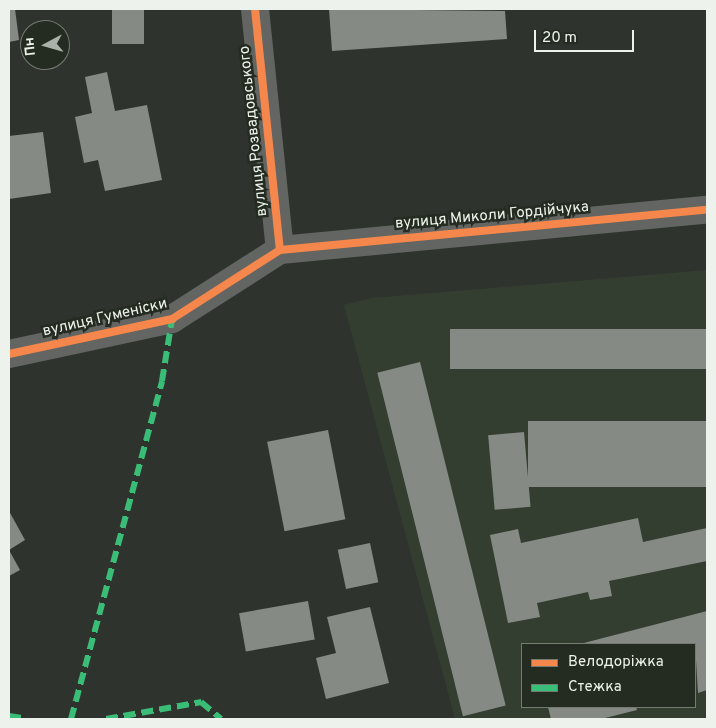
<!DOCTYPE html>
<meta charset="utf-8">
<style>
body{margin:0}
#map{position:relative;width:716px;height:728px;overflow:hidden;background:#2f332e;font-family:Overpass,sans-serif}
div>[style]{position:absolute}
.built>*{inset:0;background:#333e30}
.building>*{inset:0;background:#868a85;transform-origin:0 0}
.minor>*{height:28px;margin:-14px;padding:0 14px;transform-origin:14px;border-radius:14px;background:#626561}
.tertiary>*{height:28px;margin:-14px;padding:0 14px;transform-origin:14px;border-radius:14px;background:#626561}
.quiet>*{height:6px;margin-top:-3px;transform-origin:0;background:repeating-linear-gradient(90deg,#3abd76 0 12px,transparent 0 18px)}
.cycleway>*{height:8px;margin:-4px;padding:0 4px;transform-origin:4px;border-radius:4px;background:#f5874c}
span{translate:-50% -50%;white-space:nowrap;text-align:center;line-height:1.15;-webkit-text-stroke:5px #242c21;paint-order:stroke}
.street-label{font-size:15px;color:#edf3ec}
.frame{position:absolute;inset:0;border:10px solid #edf3ec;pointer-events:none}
.legend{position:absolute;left:521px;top:643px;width:175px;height:65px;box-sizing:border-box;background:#242c21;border:1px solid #747c72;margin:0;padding:6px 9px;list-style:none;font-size:15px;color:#edf3ec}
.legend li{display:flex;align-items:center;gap:10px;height:25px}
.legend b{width:25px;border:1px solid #747c72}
.north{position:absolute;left:20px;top:20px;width:50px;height:50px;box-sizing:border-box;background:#242c21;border:1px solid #747c72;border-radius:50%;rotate:264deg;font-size:14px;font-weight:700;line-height:20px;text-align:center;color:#edf3ec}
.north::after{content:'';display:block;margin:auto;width:18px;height:22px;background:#aab0aa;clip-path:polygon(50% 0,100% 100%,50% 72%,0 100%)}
.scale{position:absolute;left:534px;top:30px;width:100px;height:22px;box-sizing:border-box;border:2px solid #edf3ec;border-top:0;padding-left:6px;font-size:15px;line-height:18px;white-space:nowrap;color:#edf3ec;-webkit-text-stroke:4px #242c21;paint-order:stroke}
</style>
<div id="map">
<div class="built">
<div style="clip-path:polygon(evenodd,707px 270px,707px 719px,455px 719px,344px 305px,372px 298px,707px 270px,522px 644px,695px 644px,695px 707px,522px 707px,522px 644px)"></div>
</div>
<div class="building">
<div style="clip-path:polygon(9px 9px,15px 9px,19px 40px,9px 42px)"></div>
<div style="left:112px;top:9px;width:32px;height:35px"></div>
<div style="clip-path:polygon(329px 9px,505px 11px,507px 39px,332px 51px)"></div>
<div style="clip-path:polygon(107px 72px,115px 111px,147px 105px,162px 180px,105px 191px,98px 160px,84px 163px,75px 117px,92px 113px,85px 77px)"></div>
<div style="clip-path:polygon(43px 132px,51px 193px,9px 199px,9px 136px)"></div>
<div style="left:707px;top:329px;width:40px;height:257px;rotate:90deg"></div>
<div style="left:420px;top:362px;width:354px;height:44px;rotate:76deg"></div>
<div style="left:707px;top:421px;width:66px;height:179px;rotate:90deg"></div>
<div style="left:328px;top:430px;width:91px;height:62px;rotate:79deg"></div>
<div style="left:524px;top:432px;width:75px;height:36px;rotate:85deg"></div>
<div style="clip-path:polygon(9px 511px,25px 540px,9px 550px)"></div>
<div style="clip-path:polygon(638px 518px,643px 542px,707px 528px,707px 561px,609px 581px,612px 596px,590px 600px,588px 592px,537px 603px,540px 617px,508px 623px,490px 535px,518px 529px,521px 543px)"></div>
<div style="left:370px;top:543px;width:40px;height:33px;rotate:78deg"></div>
<div style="clip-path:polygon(9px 550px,20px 570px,9px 576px)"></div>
<div style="left:308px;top:601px;width:39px;height:70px;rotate:80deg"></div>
<div style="clip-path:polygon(370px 607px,389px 683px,326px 699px,316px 658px,336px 653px,327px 617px)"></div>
<div style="clip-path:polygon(707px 611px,707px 690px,698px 693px,695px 644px,580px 644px)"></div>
<div style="clip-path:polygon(548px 707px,636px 707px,637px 710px,601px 719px,551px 719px)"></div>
</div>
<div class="minor">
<div style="left:9px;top:354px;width:167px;rotate:-12.1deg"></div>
<div style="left:172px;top:319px;width:128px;rotate:-32.6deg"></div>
</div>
<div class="tertiary">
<div style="left:255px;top:9px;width:242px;rotate:84.1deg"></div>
<div style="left:280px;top:250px;width:429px;rotate:-5.4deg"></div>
</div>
<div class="quiet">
<div style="left:9px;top:716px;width:18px;rotate:9deg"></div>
<div style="left:71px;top:719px;width:350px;rotate:-74.9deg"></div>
<div style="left:162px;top:381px;width:63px;rotate:-80.8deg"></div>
<div style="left:106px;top:719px;width:97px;rotate:-10.1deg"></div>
<div style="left:201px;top:702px;width:26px;rotate:40deg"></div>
</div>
<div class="cycleway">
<div style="left:255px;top:9px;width:242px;rotate:84.1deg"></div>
<div style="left:9px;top:354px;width:167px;rotate:-12.1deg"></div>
<div style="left:172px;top:319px;width:128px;rotate:-32.6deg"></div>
<div style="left:280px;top:250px;width:429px;rotate:-5.4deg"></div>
</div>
<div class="street-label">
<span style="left:254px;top:131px;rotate:-96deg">вулиця Розвадовського</span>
<span style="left:492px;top:216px;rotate:-5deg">вулиця Миколи Гордійчука</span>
<span style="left:105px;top:318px;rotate:-13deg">вулиця Гуменіски</span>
</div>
<div class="frame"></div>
<ul class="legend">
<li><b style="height:6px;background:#f5874c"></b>Велодоріжка</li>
<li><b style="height:6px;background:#3abd76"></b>Стежка</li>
</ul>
<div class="north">Пн</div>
<div class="scale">20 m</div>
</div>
